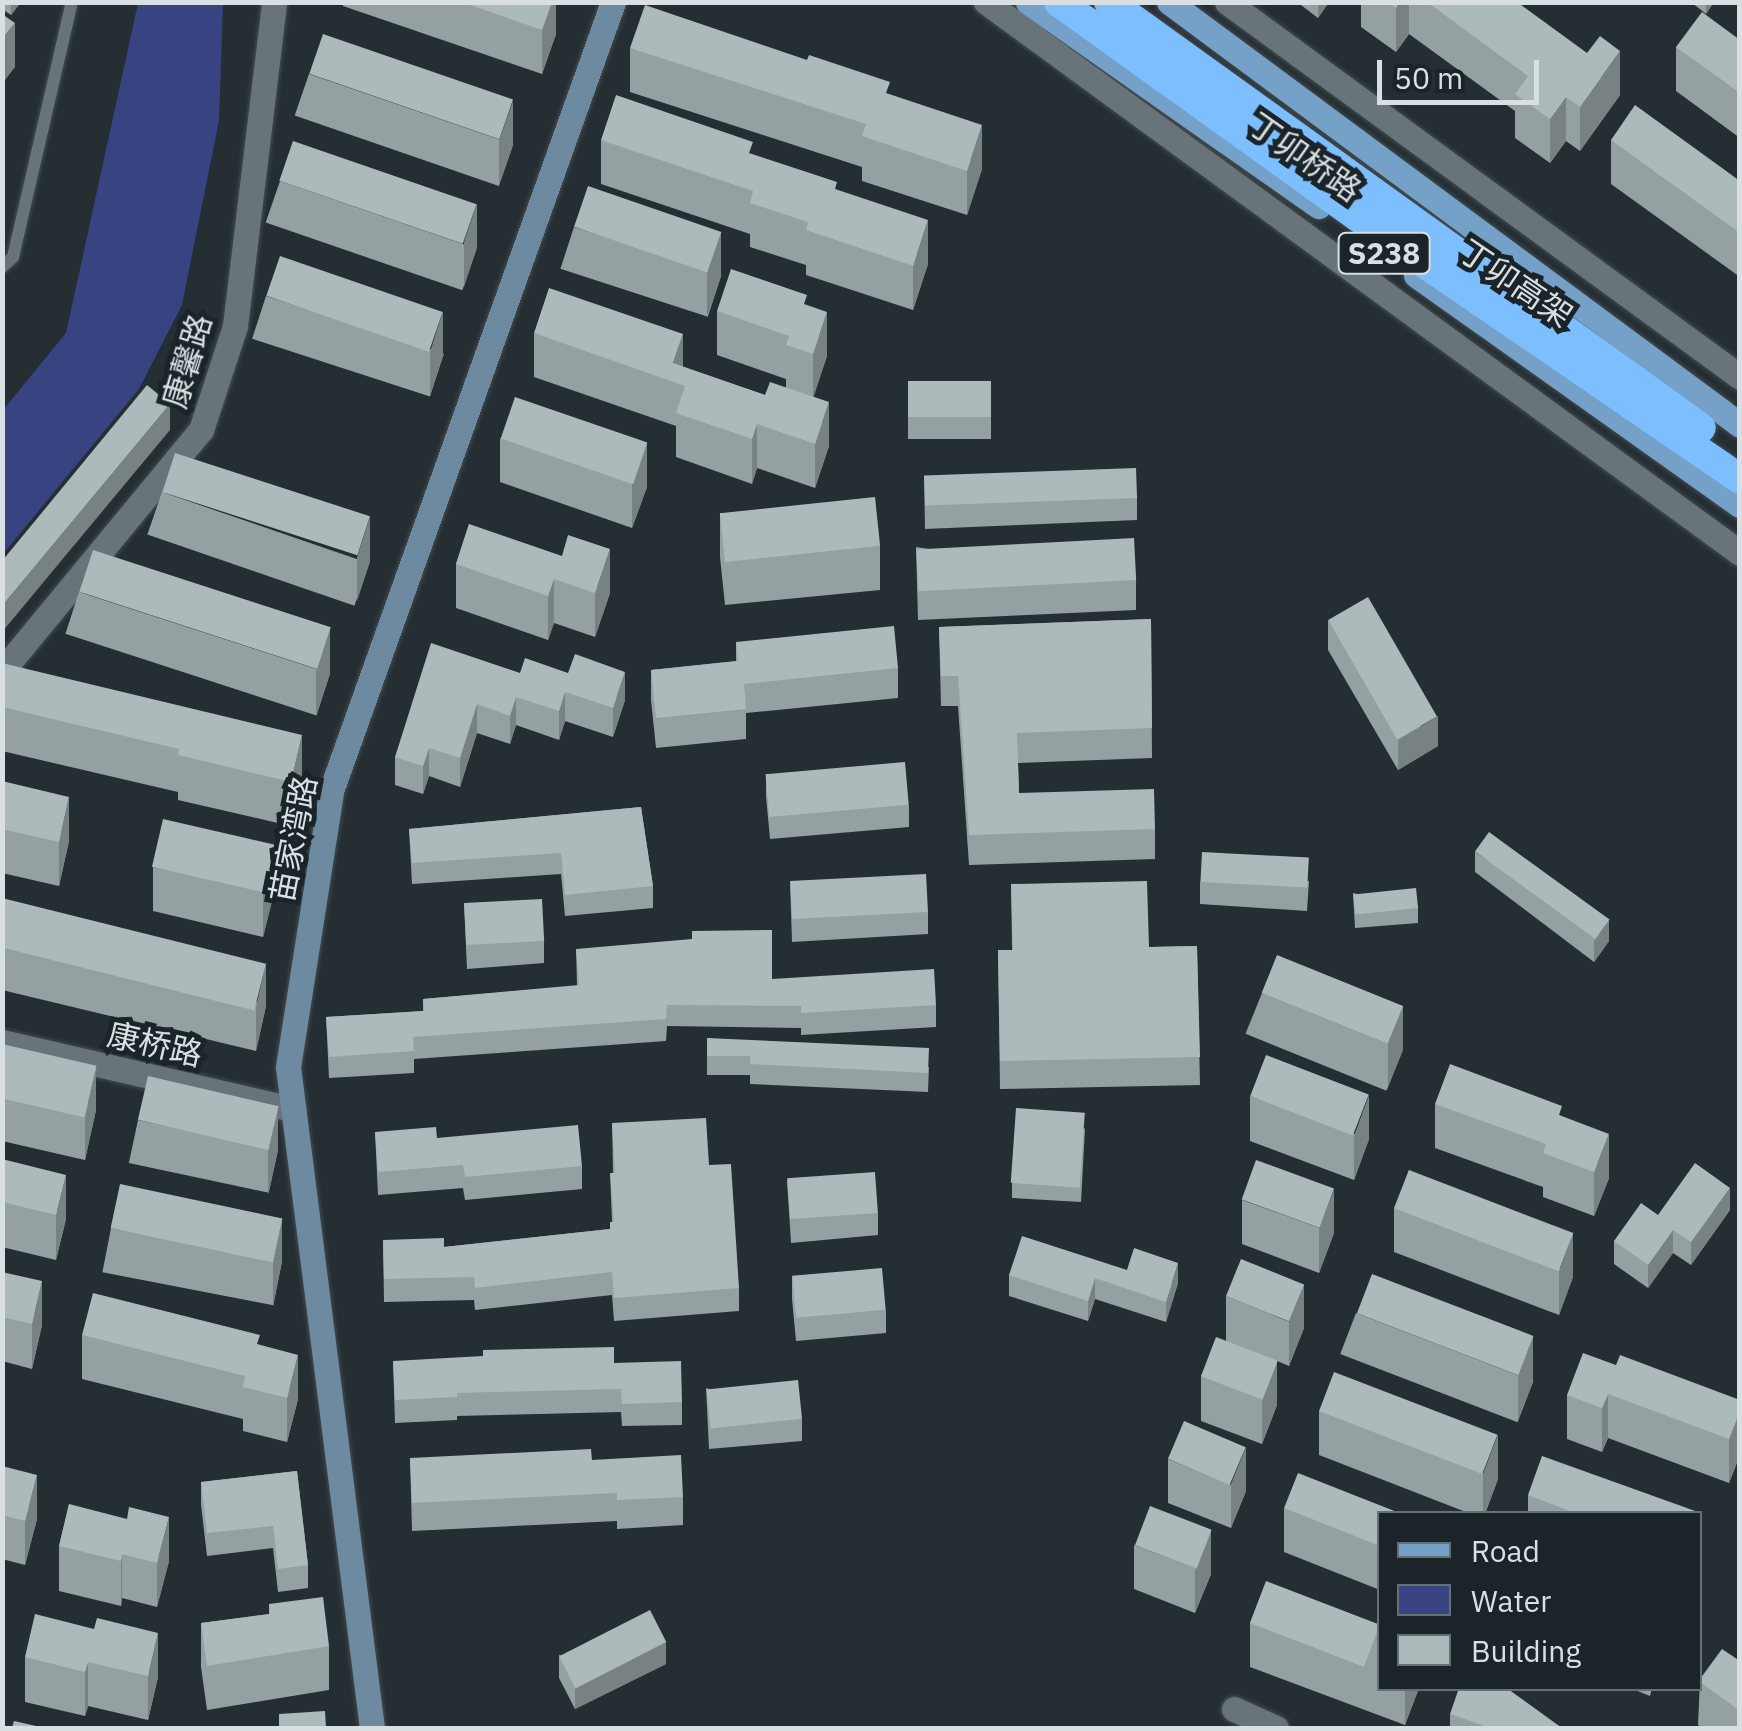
<!DOCTYPE html>
<meta charset="utf-8">
<style>
body{margin:0}
#map{position:relative;width:1742px;height:1731px;overflow:hidden;background:#242e33;font-family:"IBM Plex Sans","Noto Sans SC",sans-serif}
div>[style]{position:absolute}
.water>*{inset:0;background:#374481}
.roads{filter:drop-shadow(0 0 2px #424b4e) drop-shadow(0 0 2px #424b4e)}
.lane>*{height:12px;margin:-6px;padding:0 6px;transform-origin:6px;border-radius:6px;background:#687479}
.street>*{height:25px;margin:-12.5px;padding:0 12.5px;transform-origin:12.5px;border-radius:12.5px;background:#687479}
.secondary>*{height:25px;margin:-12.5px;padding:0 12.5px;transform-origin:12.5px;border-radius:12.5px;background:#6e8aa1}
.primary>*{height:25px;margin:-12.5px;padding:0 12.5px;transform-origin:12.5px;border-radius:12.5px;background:#75a1c9}
.highway>*{height:30px;margin:-15px;padding:0 15px;transform-origin:15px;border-radius:15px;background:#7dbffe}
.wall>*{inset:0;background:#94a0a1;transform-origin:0 0}
.shaded-wall>*{inset:0;background:#788283}
.building>*{inset:0;background:#acbabb;transform-origin:0 0}
span{translate:-50% -50%;white-space:nowrap;text-align:center;line-height:1.15;-webkit-text-stroke:10px #1a2429;paint-order:stroke}
.shield-label span{padding:2px 8px;background:#1a2429;border:2px solid;border-radius:8px;-webkit-text-stroke-width:0}
.shield-label{font-size:30px;color:#d9e0e3;font-weight:700}
.street-label{font-size:32px;color:#d9e0e3}
.frame{position:absolute;inset:0;border:5px solid #d9e0e3;pointer-events:none}
.legend{position:absolute;left:1377px;top:1511px;width:325px;height:180px;box-sizing:border-box;background:#1a2429;border:2px solid #666f73;margin:0;padding:12px 18px;list-style:none;font-size:30px;color:#d9e0e3}
.legend li{display:flex;align-items:center;gap:20px;height:50px}
.legend b{width:50px;border:2px solid #666f73}
.scale{position:absolute;left:1377px;top:60px;width:162px;height:45px;box-sizing:border-box;border:5px solid #d9e0e3;border-top:0;padding-left:12px;font-size:30px;line-height:35px;white-space:nowrap;color:#d9e0e3;-webkit-text-stroke:8px #1a2429;paint-order:stroke}
</style>
<div id="map">
<div class="water">
<div style="clip-path:polygon(138px 3px,223px 3px,219px 121px,182px 305px,139px 389px,3px 554px,3px 410px,66px 333px)"></div>
</div>
<div class="roads">
<div class="lane">
<div style="left:2px;top:267px;width:15px;rotate:-42deg"></div>
<div style="left:13px;top:257px;width:262px;rotate:-77deg"></div>
</div>
<div class="street">
<div style="left:986px;top:2px;width:934px;rotate:36.16deg"></div>
<div style="left:1227px;top:2px;width:635px;rotate:36.17deg"></div>
<div style="left:2px;top:671px;width:313px;rotate:-50.5deg"></div>
<div style="left:201px;top:430px;width:109px;rotate:-71.9deg"></div>
<div style="left:235px;top:326px;width:326px;rotate:-83.1deg"></div>
<div style="left:2px;top:1042px;width:299px;rotate:13deg"></div>
<div style="left:1234px;top:1709px;width:46px;rotate:24.3deg"></div>
</div>
<div class="secondary">
<div style="left:372px;top:1728px;width:666px;rotate:-97.24deg"></div>
<div style="left:288px;top:1067px;width:279px;rotate:-81.1deg"></div>
<div style="left:331px;top:791px;width:838px;rotate:-70.33deg"></div>
</div>
<div class="primary">
<div style="left:1028px;top:2px;width:355px;rotate:35.1deg"></div>
<div style="left:1169px;top:2px;width:711px;rotate:36.53deg"></div>
<div style="left:1416px;top:275px;width:397px;rotate:35.4deg"></div>
</div>
<div class="highway">
<div style="left:1059px;top:2px;width:385px;rotate:35.7deg"></div>
<div style="left:1372px;top:227px;width:446px;rotate:34.4deg"></div>
<div style="left:1109px;top:2px;width:729px;rotate:35.74deg"></div>
</div>
</div>
<div class="wall">
<div style="clip-path:polygon(2px 2px,21px 2px,11px 15px,2px 9px)"></div>
<div style="clip-path:polygon(343px 2px,556px 2px,556px 34px,542px 74px,343px 6px)"></div>
<div style="clip-path:polygon(1297px 2px,1329px 2px,1318px 18px)"></div>
<div style="clip-path:polygon(1361px 2px,1517px 2px,1620px 95px,1580px 151px,1566px 141px,1550px 163px,1515px 138px,1515px 111px,1409px 34px,1396px 52px,1361px 27px)"></div>
<div style="clip-path:polygon(1691px 2px,1714px 2px,1706px 14px)"></div>
<div style="clip-path:polygon(1740px 40px,1740px 138px,1676px 91px,1676px 47px)"></div>
<div style="clip-path:polygon(630px 48px,890px 95px,982px 169px,967px 215px,862px 181px,862px 167px,630px 92px)"></div>
<div style="left:309px;top:74px;width:216px;height:44px;rotate:19deg"></div>
<div style="clip-path:polygon(601px 140px,753px 155px,837px 190px,928px 264px,913px 310px,806px 275px,806px 265px,750px 247px,750px 234px,601px 184px)"></div>
<div style="clip-path:polygon(1611px 140px,1740px 181px,1740px 277px,1611px 184px)"></div>
<div style="left:280px;top:181px;width:208px;height:44px;rotate:19deg"></div>
<div style="left:574px;top:227px;width:155px;height:44px;rotate:18deg"></div>
<div style="left:266px;top:296px;width:187px;height:45px;rotate:18deg"></div>
<div style="clip-path:polygon(807px 305px,827px 356px,813px 397px,829px 446px,815px 488px,757px 468px,752px 484px,676px 457px,676px 426px,534px 377px,534px 333px,683px 367px,765px 395px,786px 387px,786px 379px,717px 355px,717px 311px)"></div>
<div style="left:908px;top:381px;width:83px;height:58px"></div>
<div style="clip-path:polygon(500px 438px,647px 487px,632px 528px,500px 482px)"></div>
<div style="clip-path:polygon(924px 476px,1137px 498px,1137px 520px,925px 529px)"></div>
<div style="left:162px;top:492px;width:219px;height:45px;rotate:19deg"></div>
<div style="clip-path:polygon(720px 513px,880px 546px,880px 590px,725px 605px,720px 557px)"></div>
<div style="clip-path:polygon(469px 524px,610px 593px,595px 637px,554px 623px,548px 640px,456px 608px,456px 564px)"></div>
<div style="clip-path:polygon(916px 547px,1136px 580px,1136px 610px,918px 620px)"></div>
<div style="left:79px;top:592px;width:264px;height:44px;rotate:18deg"></div>
<div style="clip-path:polygon(1151px 619px,1152px 758px,1018px 763px,1019px 793px,1155px 829px,1155px 859px,969px 865px,958px 706px,941px 706px,939px 627px)"></div>
<div style="clip-path:polygon(1328px 620px,1438px 746px,1398px 770px,1328px 650px)"></div>
<div style="clip-path:polygon(736px 642px,898px 668px,898px 698px,746px 713px,746px 739px,656px 748px,651px 700px,651px 670px,736px 661px)"></div>
<div style="clip-path:polygon(2px 663px,302px 779px,291px 826px,178px 800px,178px 792px,2px 751px)"></div>
<div style="clip-path:polygon(520px 673px,625px 700px,613px 737px,565px 721px,559px 740px,516px 725px,510px 744px,477px 733px,460px 787px,429px 776px,423px 794px,395px 785px,395px 757px)"></div>
<div style="clip-path:polygon(766px 774px,909px 805px,909px 827px,770px 839px,766px 796px)"></div>
<div style="clip-path:polygon(2px 781px,69px 841px,59px 886px,2px 873px)"></div>
<div style="clip-path:polygon(641px 807px,653px 886px,653px 908px,565px 916px,561px 874px,412px 884px,409px 829px)"></div>
<div style="clip-path:polygon(1475px 852px,1609px 941px,1594px 962px,1475px 872px)"></div>
<div style="clip-path:polygon(153px 867px,275px 889px,263px 937px,153px 911px)"></div>
<div style="clip-path:polygon(1309px 881px,1307px 911px,1200px 904px,1200px 882px)"></div>
<div style="clip-path:polygon(790px 882px,928px 912px,928px 934px,792px 942px)"></div>
<div style="clip-path:polygon(1011px 884px,1149px 947px,1197px 946px,1200px 1085px,1000px 1089px,998px 950px,1012px 950px)"></div>
<div style="clip-path:polygon(1353px 893px,1418px 908px,1418px 923px,1355px 928px)"></div>
<div style="clip-path:polygon(2px 898px,266px 1006px,256px 1051px,2px 990px)"></div>
<div style="clip-path:polygon(464px 904px,544px 941px,544px 963px,467px 969px)"></div>
<div style="clip-path:polygon(576px 949px,936px 1005px,936px 1027px,801px 1035px,801px 1028px,667px 1026px,666px 1041px,414px 1059px,414px 1073px,329px 1078px,326px 1017px,423px 1011px,423px 999px,577px 986px)"></div>
<div style="left:1262px;top:993px;width:152px;height:44px;rotate:22deg"></div>
<div style="clip-path:polygon(707px 1038px,929px 1067px,928px 1092px,750px 1084px,750px 1075px,707px 1075px)"></div>
<div style="clip-path:polygon(2px 1044px,96px 1110px,85px 1160px,2px 1141px)"></div>
<div style="clip-path:polygon(1250px 1096px,1369px 1139px,1354px 1180px,1250px 1141px)"></div>
<div style="clip-path:polygon(1435px 1104px,1562px 1116px,1609px 1178px,1594px 1216px,1543px 1197px,1543px 1187px,1435px 1148px)"></div>
<div style="left:138px;top:1120px;width:143px;height:44px;rotate:12deg"></div>
<div style="clip-path:polygon(612px 1123px,709px 1165px,739px 1288px,739px 1311px,614px 1321px,612px 1295px,475px 1310px,474px 1300px,384px 1302px,383px 1240px,444px 1247px,610px 1229px,612px 1222px,610px 1173px,613px 1173px)"></div>
<div style="clip-path:polygon(1085px 1128px,1081px 1202px,1012px 1198px,1012px 1183px)"></div>
<div style="clip-path:polygon(375px 1132px,437px 1138px,582px 1166px,582px 1189px,465px 1200px,463px 1188px,378px 1195px)"></div>
<div style="clip-path:polygon(2px 1159px,66px 1219px,56px 1260px,2px 1247px)"></div>
<div style="clip-path:polygon(1409px 1170px,1573px 1277px,1559px 1315px,1394px 1252px,1394px 1208px)"></div>
<div style="clip-path:polygon(787px 1180px,878px 1213px,878px 1235px,791px 1243px)"></div>
<div style="clip-path:polygon(1242px 1200px,1334px 1233px,1319px 1273px,1242px 1244px)"></div>
<div style="clip-path:polygon(1730px 1210px,1691px 1265px,1673px 1253px,1648px 1288px,1614px 1264px,1614px 1241px,1658px 1215px)"></div>
<div style="left:111px;top:1228px;width:174px;height:45px;rotate:11deg"></div>
<div style="clip-path:polygon(1127px 1270px,1178px 1283px,1166px 1322px,1095px 1299px,1088px 1321px,1009px 1296px,1009px 1275px)"></div>
<div style="clip-path:polygon(2px 1272px,42px 1325px,32px 1369px,2px 1361px)"></div>
<div style="clip-path:polygon(792px 1276px,886px 1310px,886px 1333px,796px 1341px,792px 1299px)"></div>
<div style="clip-path:polygon(1226px 1296px,1304px 1328px,1289px 1366px,1277px 1361px,1277px 1405px,1262px 1444px,1201px 1421px,1201px 1376px,1226px 1341px)"></div>
<div style="left:1356px;top:1313px;width:190px;height:44px;rotate:21deg"></div>
<div style="clip-path:polygon(82px 1335px,260px 1345px,298px 1399px,287px 1442px,243px 1431px,243px 1419px,82px 1379px)"></div>
<div style="clip-path:polygon(393px 1361px,614px 1363px,682px 1402px,682px 1425px,622px 1426px,621px 1412px,457px 1416px,457px 1420px,395px 1423px)"></div>
<div style="clip-path:polygon(1616px 1365px,1740px 1400px,1740px 1455px,1729px 1483px,1608px 1438px,1602px 1452px,1567px 1439px,1567px 1395px)"></div>
<div style="clip-path:polygon(706px 1388px,802px 1419px,802px 1441px,709px 1449px)"></div>
<div style="clip-path:polygon(1319px 1411px,1498px 1479px,1485px 1514px,1471px 1514px,1319px 1455px)"></div>
<div style="clip-path:polygon(410px 1458px,592px 1460px,683px 1497px,683px 1525px,617px 1529px,617px 1521px,412px 1531px)"></div>
<div style="clip-path:polygon(1168px 1459px,1246px 1491px,1231px 1528px,1168px 1503px)"></div>
<div style="clip-path:polygon(2px 1466px,37px 1519px,25px 1565px,2px 1559px)"></div>
<div style="clip-path:polygon(297px 1471px,308px 1565px,308px 1588px,278px 1592px,273px 1548px,207px 1556px,201px 1505px,201px 1482px)"></div>
<div style="clip-path:polygon(1528px 1495px,1698px 1514px,1528px 1514px)"></div>
<div style="clip-path:polygon(69px 1504px,169px 1561px,157px 1607px,122px 1598px,121px 1606px,59px 1591px,59px 1546px)"></div>
<div style="clip-path:polygon(1284px 1508px,1380px 1514px,1380px 1590px,1284px 1552px)"></div>
<div style="clip-path:polygon(1134px 1545px,1211px 1574px,1195px 1613px,1134px 1589px)"></div>
<div style="clip-path:polygon(269px 1604px,329px 1646px,329px 1690px,207px 1710px,201px 1667px,201px 1623px,269px 1614px)"></div>
<div style="clip-path:polygon(1250px 1623px,1380px 1624px,1380px 1688px,1419px 1688px,1405px 1725px,1250px 1667px)"></div>
<div style="clip-path:polygon(94px 1629px,158px 1677px,148px 1720px,88px 1706px,85px 1716px,25px 1702px,25px 1657px)"></div>
<div style="clip-path:polygon(559px 1655px,666px 1664px,575px 1709px,559px 1678px)"></div>
<div style="clip-path:polygon(1740px 1661px,1740px 1728px,1703px 1728px,1698px 1725px,1700px 1679px)"></div>
<div style="clip-path:polygon(1630px 1688px,1652px 1688px,1650px 1696px)"></div>
<div style="clip-path:polygon(1450px 1714px,1562px 1728px,1450px 1728px)"></div>
</div>
<div class="shaded-wall">
<div style="clip-path:polygon(11px 2px,21px 2px,11px 15px)"></div>
<div style="clip-path:polygon(552px 2px,556px 2px,556px 34px,542px 74px,542px 30px)"></div>
<div style="clip-path:polygon(1318px 2px,1329px 2px,1318px 18px)"></div>
<div style="clip-path:polygon(1400px 2px,1409px 2px,1409px 34px,1396px 52px,1396px 8px)"></div>
<div style="clip-path:polygon(1706px 2px,1714px 2px,1706px 14px)"></div>
<div style="clip-path:polygon(15px 23px,15px 67px,2px 84px,2px 39px)"></div>
<div style="clip-path:polygon(1620px 51px,1620px 95px,1580px 151px,1580px 107px)"></div>
<div style="clip-path:polygon(1566px 97px,1566px 141px,1550px 163px,1550px 119px)"></div>
<div style="clip-path:polygon(513px 101px,513px 145px,499px 185px,499px 141px)"></div>
<div style="clip-path:polygon(982px 125px,982px 169px,967px 215px,967px 171px)"></div>
<div style="clip-path:polygon(477px 203px,477px 247px,464px 287px,464px 242px)"></div>
<div style="clip-path:polygon(928px 220px,928px 264px,913px 310px,913px 266px)"></div>
<div style="clip-path:polygon(721px 232px,721px 276px,707px 317px,707px 273px)"></div>
<div style="clip-path:polygon(443px 311px,443px 355px,430px 396px,430px 352px)"></div>
<div style="clip-path:polygon(827px 312px,827px 356px,813px 399px,813px 354px)"></div>
<div style="clip-path:polygon(683px 334px,683px 378px,673px 363px)"></div>
<div style="clip-path:polygon(829px 402px,829px 446px,815px 488px,815px 444px)"></div>
<div style="clip-path:polygon(170px 404px,170px 430px,2px 632px,2px 606px)"></div>
<div style="clip-path:polygon(757px 424px,757px 468px,752px 484px,752px 439px)"></div>
<div style="clip-path:polygon(647px 443px,647px 487px,632px 528px,632px 484px)"></div>
<div style="clip-path:polygon(370px 517px,370px 562px,357px 601px,357px 557px)"></div>
<div style="clip-path:polygon(610px 549px,610px 593px,595px 637px,595px 593px)"></div>
<div style="clip-path:polygon(554px 579px,554px 623px,548px 640px,548px 596px)"></div>
<div style="clip-path:polygon(330px 629px,330px 673px,316px 716px,316px 672px)"></div>
<div style="clip-path:polygon(625px 672px,625px 700px,613px 737px,613px 708px)"></div>
<div style="clip-path:polygon(565px 692px,565px 721px,559px 740px,559px 711px)"></div>
<div style="clip-path:polygon(516px 697px,516px 725px,510px 744px,510px 716px)"></div>
<div style="clip-path:polygon(477px 704px,477px 733px,460px 787px,460px 758px)"></div>
<div style="clip-path:polygon(1438px 716px,1438px 746px,1398px 770px,1398px 740px)"></div>
<div style="clip-path:polygon(302px 735px,302px 779px,291px 826px,291px 782px)"></div>
<div style="clip-path:polygon(429px 748px,429px 776px,423px 794px,423px 766px)"></div>
<div style="clip-path:polygon(69px 797px,69px 841px,59px 886px,59px 842px)"></div>
<div style="clip-path:polygon(275px 845px,275px 889px,263px 937px,263px 893px)"></div>
<div style="clip-path:polygon(1609px 920px,1609px 941px,1594px 962px,1594px 941px)"></div>
<div style="clip-path:polygon(266px 962px,266px 1006px,256px 1051px,256px 1007px)"></div>
<div style="clip-path:polygon(1403px 1005px,1403px 1049px,1388px 1087px,1388px 1043px)"></div>
<div style="clip-path:polygon(96px 1066px,96px 1110px,85px 1160px,85px 1116px)"></div>
<div style="clip-path:polygon(1369px 1095px,1369px 1139px,1354px 1180px,1354px 1136px)"></div>
<div style="clip-path:polygon(278px 1107px,278px 1151px,268px 1195px,268px 1151px)"></div>
<div style="clip-path:polygon(1609px 1134px,1609px 1178px,1594px 1216px,1594px 1172px)"></div>
<div style="clip-path:polygon(66px 1175px,66px 1219px,56px 1260px,56px 1215px)"></div>
<div style="clip-path:polygon(1730px 1188px,1730px 1210px,1691px 1265px,1691px 1242px)"></div>
<div style="clip-path:polygon(1334px 1189px,1334px 1233px,1319px 1273px,1319px 1229px)"></div>
<div style="clip-path:polygon(282px 1218px,282px 1262px,273px 1307px,273px 1262px)"></div>
<div style="clip-path:polygon(1673px 1230px,1673px 1253px,1648px 1288px,1648px 1265px)"></div>
<div style="clip-path:polygon(1573px 1233px,1573px 1277px,1559px 1315px,1559px 1271px)"></div>
<div style="clip-path:polygon(1178px 1263px,1178px 1283px,1166px 1322px,1166px 1302px)"></div>
<div style="clip-path:polygon(1095px 1278px,1095px 1299px,1088px 1321px,1088px 1301px)"></div>
<div style="clip-path:polygon(42px 1281px,42px 1325px,32px 1369px,32px 1324px)"></div>
<div style="clip-path:polygon(1304px 1284px,1304px 1328px,1289px 1366px,1289px 1322px)"></div>
<div style="clip-path:polygon(1533px 1337px,1533px 1381px,1518px 1420px,1518px 1376px)"></div>
<div style="clip-path:polygon(298px 1355px,298px 1399px,287px 1442px,287px 1398px)"></div>
<div style="clip-path:polygon(1277px 1361px,1277px 1405px,1262px 1444px,1262px 1400px)"></div>
<div style="clip-path:polygon(1608px 1394px,1608px 1438px,1602px 1452px,1602px 1408px)"></div>
<div style="clip-path:polygon(1740px 1411px,1740px 1455px,1729px 1483px,1729px 1439px)"></div>
<div style="clip-path:polygon(1498px 1434px,1498px 1479px,1485px 1514px,1483px 1514px,1483px 1474px)"></div>
<div style="clip-path:polygon(1246px 1447px,1246px 1491px,1231px 1528px,1231px 1484px)"></div>
<div style="clip-path:polygon(37px 1475px,37px 1519px,25px 1565px,25px 1521px)"></div>
<div style="clip-path:polygon(169px 1517px,169px 1561px,157px 1607px,157px 1563px)"></div>
<div style="clip-path:polygon(1211px 1530px,1211px 1574px,1195px 1613px,1195px 1569px)"></div>
<div style="clip-path:polygon(122px 1554px,122px 1598px,121px 1606px,121px 1561px)"></div>
<div style="clip-path:polygon(158px 1633px,158px 1677px,148px 1720px,148px 1676px)"></div>
<div style="clip-path:polygon(666px 1642px,666px 1664px,575px 1709px,575px 1687px)"></div>
<div style="clip-path:polygon(88px 1662px,88px 1706px,85px 1716px,85px 1672px)"></div>
<div style="clip-path:polygon(1405px 1688px,1419px 1688px,1405px 1725px)"></div>
</div>
<div class="building">
<div style="clip-path:polygon(462px 2px,552px 2px,542px 30px)"></div>
<div style="clip-path:polygon(1388px 2px,1400px 2px,1396px 8px)"></div>
<div style="clip-path:polygon(1427px 2px,1517px 2px,1587px 53px,1600px 36px,1620px 51px,1580px 107px,1566px 97px,1550px 119px,1515px 94px,1528px 76px)"></div>
<div style="clip-path:polygon(645px 5px,807px 60px,809px 55px,890px 82px,886px 93px,982px 125px,967px 171px,862px 136px,866px 124px,630px 48px)"></div>
<div style="clip-path:polygon(1702px 12px,1740px 40px,1740px 93px,1676px 47px)"></div>
<div style="clip-path:polygon(2px 14px,15px 23px,2px 39px)"></div>
<div style="left:323px;top:34px;width:201px;height:42px;rotate:19deg"></div>
<div style="clip-path:polygon(616px 95px,753px 142px,749px 153px,837px 182px,835px 189px,928px 220px,913px 266px,806px 230px,808px 222px,750px 203px,753px 191px,601px 140px)"></div>
<div style="clip-path:polygon(1635px 105px,1740px 181px,1740px 233px,1611px 140px)"></div>
<div style="left:293px;top:141px;width:194px;height:42px;rotate:19deg"></div>
<div style="left:588px;top:186px;width:141px;height:43px;rotate:19deg"></div>
<div style="left:280px;top:256px;width:172px;height:42px;rotate:19deg"></div>
<div style="clip-path:polygon(731px 269px,807px 295px,804px 304px,827px 312px,813px 354px,786px 345px,789px 336px,717px 311px)"></div>
<div style="clip-path:polygon(549px 288px,683px 334px,673px 363px,765px 395px,770px 382px,829px 402px,815px 444px,757px 424px,752px 439px,676px 413px,685px 386px,534px 333px)"></div>
<div style="left:908px;top:381px;width:83px;height:36px"></div>
<div style="clip-path:polygon(147px 385px,170px 404px,2px 606px,2px 561px)"></div>
<div style="left:515px;top:397px;width:140px;height:44px;rotate:19deg"></div>
<div style="left:175px;top:453px;width:205px;height:41px;rotate:18deg"></div>
<div style="left:1136px;top:468px;width:30px;height:212px;rotate:88deg"></div>
<div style="left:875px;top:497px;width:49px;height:156px;rotate:84deg"></div>
<div style="clip-path:polygon(469px 524px,562px 556px,568px 535px,610px 549px,595px 593px,554px 579px,548px 596px,456px 564px)"></div>
<div style="left:1134px;top:538px;width:42px;height:218px;rotate:87deg"></div>
<div style="left:93px;top:550px;width:250px;height:44px;rotate:18deg"></div>
<div style="left:1368px;top:597px;width:138px;height:46px;rotate:60deg"></div>
<div style="clip-path:polygon(1151px 619px,1152px 728px,1017px 733px,1019px 793px,1154px 789px,1155px 829px,969px 835px,958px 676px,941px 676px,939px 627px)"></div>
<div style="clip-path:polygon(894px 626px,898px 668px,744px 684px,746px 709px,656px 718px,651px 670px,738px 661px,736px 642px)"></div>
<div style="clip-path:polygon(431px 643px,520px 673px,525px 658px,568px 673px,575px 654px,625px 672px,613px 708px,565px 692px,559px 711px,516px 697px,510px 716px,477px 704px,460px 758px,429px 748px,423px 766px,395px 757px)"></div>
<div style="clip-path:polygon(2px 663px,302px 735px,291px 782px,178px 755px,179px 749px,2px 707px)"></div>
<div style="left:905px;top:762px;width:43px;height:140px;rotate:85deg"></div>
<div style="clip-path:polygon(2px 781px,69px 797px,59px 842px,2px 829px)"></div>
<div style="clip-path:polygon(641px 807px,653px 886px,565px 895px,561px 853px,412px 863px,409px 829px)"></div>
<div style="left:163px;top:819px;width:115px;height:49px;rotate:13deg"></div>
<div style="left:1489px;top:832px;width:149px;height:24px;rotate:36deg"></div>
<div style="left:1202px;top:852px;width:107px;height:30px;rotate:3deg"></div>
<div style="left:926px;top:874px;width:38px;height:136px;rotate:87deg"></div>
<div style="clip-path:polygon(1147px 881px,1149px 947px,1197px 946px,1200px 1057px,1000px 1061px,998px 950px,1013px 950px,1011px 884px)"></div>
<div style="left:1416px;top:888px;width:20px;height:63px;rotate:84deg"></div>
<div style="left:2px;top:898px;width:272px;height:48px;rotate:14deg"></div>
<div style="left:542px;top:899px;width:42px;height:78px;rotate:87deg"></div>
<div style="clip-path:polygon(772px 930px,772px 979px,934px 969px,936px 1005px,801px 1013px,801px 1006px,667px 1005px,666px 1019px,413px 1037px,414px 1051px,329px 1057px,326px 1017px,424px 1011px,423px 999px,579px 985px,576px 949px,692px 939px,692px 931px)"></div>
<div style="left:1277px;top:955px;width:136px;height:41px;rotate:22deg"></div>
<div style="clip-path:polygon(707px 1038px,929px 1048px,928px 1073px,750px 1064px,750px 1056px,707px 1056px)"></div>
<div style="left:2px;top:1044px;width:97px;height:53px;rotate:13deg"></div>
<div style="left:1266px;top:1055px;width:110px;height:44px;rotate:21deg"></div>
<div style="clip-path:polygon(1450px 1064px,1562px 1106px,1559px 1115px,1609px 1134px,1594px 1172px,1543px 1153px,1546px 1144px,1435px 1104px)"></div>
<div style="left:148px;top:1076px;width:134px;height:45px;rotate:13deg"></div>
<div style="left:1016px;top:1108px;width:69px;height:75px;rotate:4deg"></div>
<div style="clip-path:polygon(706px 1118px,709px 1165px,731px 1164px,739px 1288px,614px 1298px,612px 1272px,475px 1288px,474px 1277px,384px 1279px,383px 1240px,444px 1238px,444px 1247px,610px 1229px,610px 1222px,614px 1222px,610px 1173px,615px 1173px,612px 1123px)"></div>
<div style="clip-path:polygon(578px 1125px,582px 1166px,465px 1177px,463px 1165px,378px 1172px,375px 1132px,436px 1127px,437px 1138px)"></div>
<div style="clip-path:polygon(2px 1159px,66px 1175px,56px 1215px,2px 1202px)"></div>
<div style="left:1256px;top:1160px;width:83px;height:42px;rotate:20deg"></div>
<div style="clip-path:polygon(1695px 1163px,1730px 1188px,1691px 1242px,1673px 1230px,1648px 1265px,1614px 1241px,1641px 1203px,1658px 1215px)"></div>
<div style="left:1409px;top:1170px;width:176px;height:41px;rotate:21deg"></div>
<div style="left:875px;top:1172px;width:41px;height:88px;rotate:86deg"></div>
<div style="left:120px;top:1184px;width:166px;height:45px;rotate:12deg"></div>
<div style="clip-path:polygon(1022px 1236px,1127px 1270px,1134px 1248px,1178px 1263px,1166px 1302px,1095px 1278px,1088px 1301px,1009px 1275px)"></div>
<div style="left:1241px;top:1259px;width:68px;height:40px;rotate:22deg"></div>
<div style="left:882px;top:1268px;width:42px;height:90px;rotate:85deg"></div>
<div style="clip-path:polygon(2px 1272px,42px 1281px,32px 1324px,2px 1317px)"></div>
<div style="left:1372px;top:1274px;width:173px;height:42px;rotate:21deg"></div>
<div style="clip-path:polygon(93px 1293px,260px 1335px,257px 1344px,298px 1355px,287px 1398px,243px 1387px,245px 1376px,82px 1335px)"></div>
<div style="left:1216px;top:1337px;width:66px;height:42px;rotate:21deg"></div>
<div style="clip-path:polygon(614px 1347px,614px 1363px,681px 1361px,682px 1402px,622px 1404px,621px 1389px,457px 1393px,457px 1397px,395px 1400px,393px 1361px,483px 1356px,483px 1350px)"></div>
<div style="clip-path:polygon(1583px 1353px,1616px 1365px,1620px 1355px,1740px 1400px,1740px 1411px,1729px 1439px,1608px 1394px,1602px 1408px,1567px 1395px)"></div>
<div style="left:1334px;top:1372px;width:175px;height:42px;rotate:21deg"></div>
<div style="left:798px;top:1380px;width:39px;height:92px;rotate:84deg"></div>
<div style="left:1184px;top:1421px;width:67px;height:41px;rotate:23deg"></div>
<div style="clip-path:polygon(591px 1449px,592px 1460px,681px 1455px,683px 1497px,617px 1500px,617px 1493px,412px 1503px,410px 1458px)"></div>
<div style="clip-path:polygon(1542px 1456px,1698px 1512px,1698px 1514px,1578px 1514px,1528px 1495px)"></div>
<div style="clip-path:polygon(2px 1466px,37px 1475px,25px 1521px,2px 1515px)"></div>
<div style="clip-path:polygon(297px 1471px,308px 1565px,278px 1569px,273px 1526px,207px 1533px,201px 1482px)"></div>
<div style="clip-path:polygon(1298px 1473px,1402px 1514px,1380px 1514px,1380px 1546px,1284px 1508px)"></div>
<div style="clip-path:polygon(69px 1504px,127px 1519px,129px 1507px,169px 1517px,157px 1563px,122px 1554px,121px 1561px,59px 1546px)"></div>
<div style="left:1150px;top:1506px;width:66px;height:42px;rotate:21deg"></div>
<div style="left:1266px;top:1581px;width:122px;height:45px;rotate:21deg"></div>
<div style="clip-path:polygon(323px 1597px,329px 1646px,207px 1666px,201px 1623px,270px 1614px,269px 1604px)"></div>
<div style="left:650px;top:1610px;width:36px;height:102px;rotate:63deg"></div>
<div style="clip-path:polygon(35px 1614px,94px 1629px,97px 1618px,158px 1633px,148px 1676px,88px 1662px,85px 1672px,25px 1657px)"></div>
<div style="clip-path:polygon(1722px 1649px,1740px 1661px,1740px 1711px,1700px 1682px,1700px 1679px)"></div>
<div style="clip-path:polygon(1459px 1688px,1508px 1689px,1562px 1728px,1490px 1728px,1450px 1714px)"></div>
<div style="clip-path:polygon(325px 1711px,326px 1728px,279px 1728px,279px 1714px)"></div>
<div style="clip-path:polygon(14px 1721px,45px 1728px,12px 1728px)"></div>
</div>
<div class="shield-label">
<span style="left:1384px;top:253px">S238</span>
</div>
<div class="street-label">
<span style="left:1305px;top:157px;rotate:35deg">丁卯桥路</span>
<span style="left:1516px;top:283px;rotate:34deg">丁卯高架</span>
<span style="left:187px;top:361px;rotate:-73deg">康馨路</span>
<span style="left:293px;top:839px;rotate:-79deg">苗家湾路</span>
<span style="left:155px;top:1044px;rotate:13deg">康桥路</span>
</div>
<div class="frame"></div>
<ul class="legend">
<li><b style="height:12px;background:#75a1c9"></b>Road</li>
<li><b style="height:28px;background:#374481"></b>Water</li>
<li><b style="height:28px;background:#acbabb"></b>Building</li>
</ul>
<div class="scale">50 m</div>
</div>
